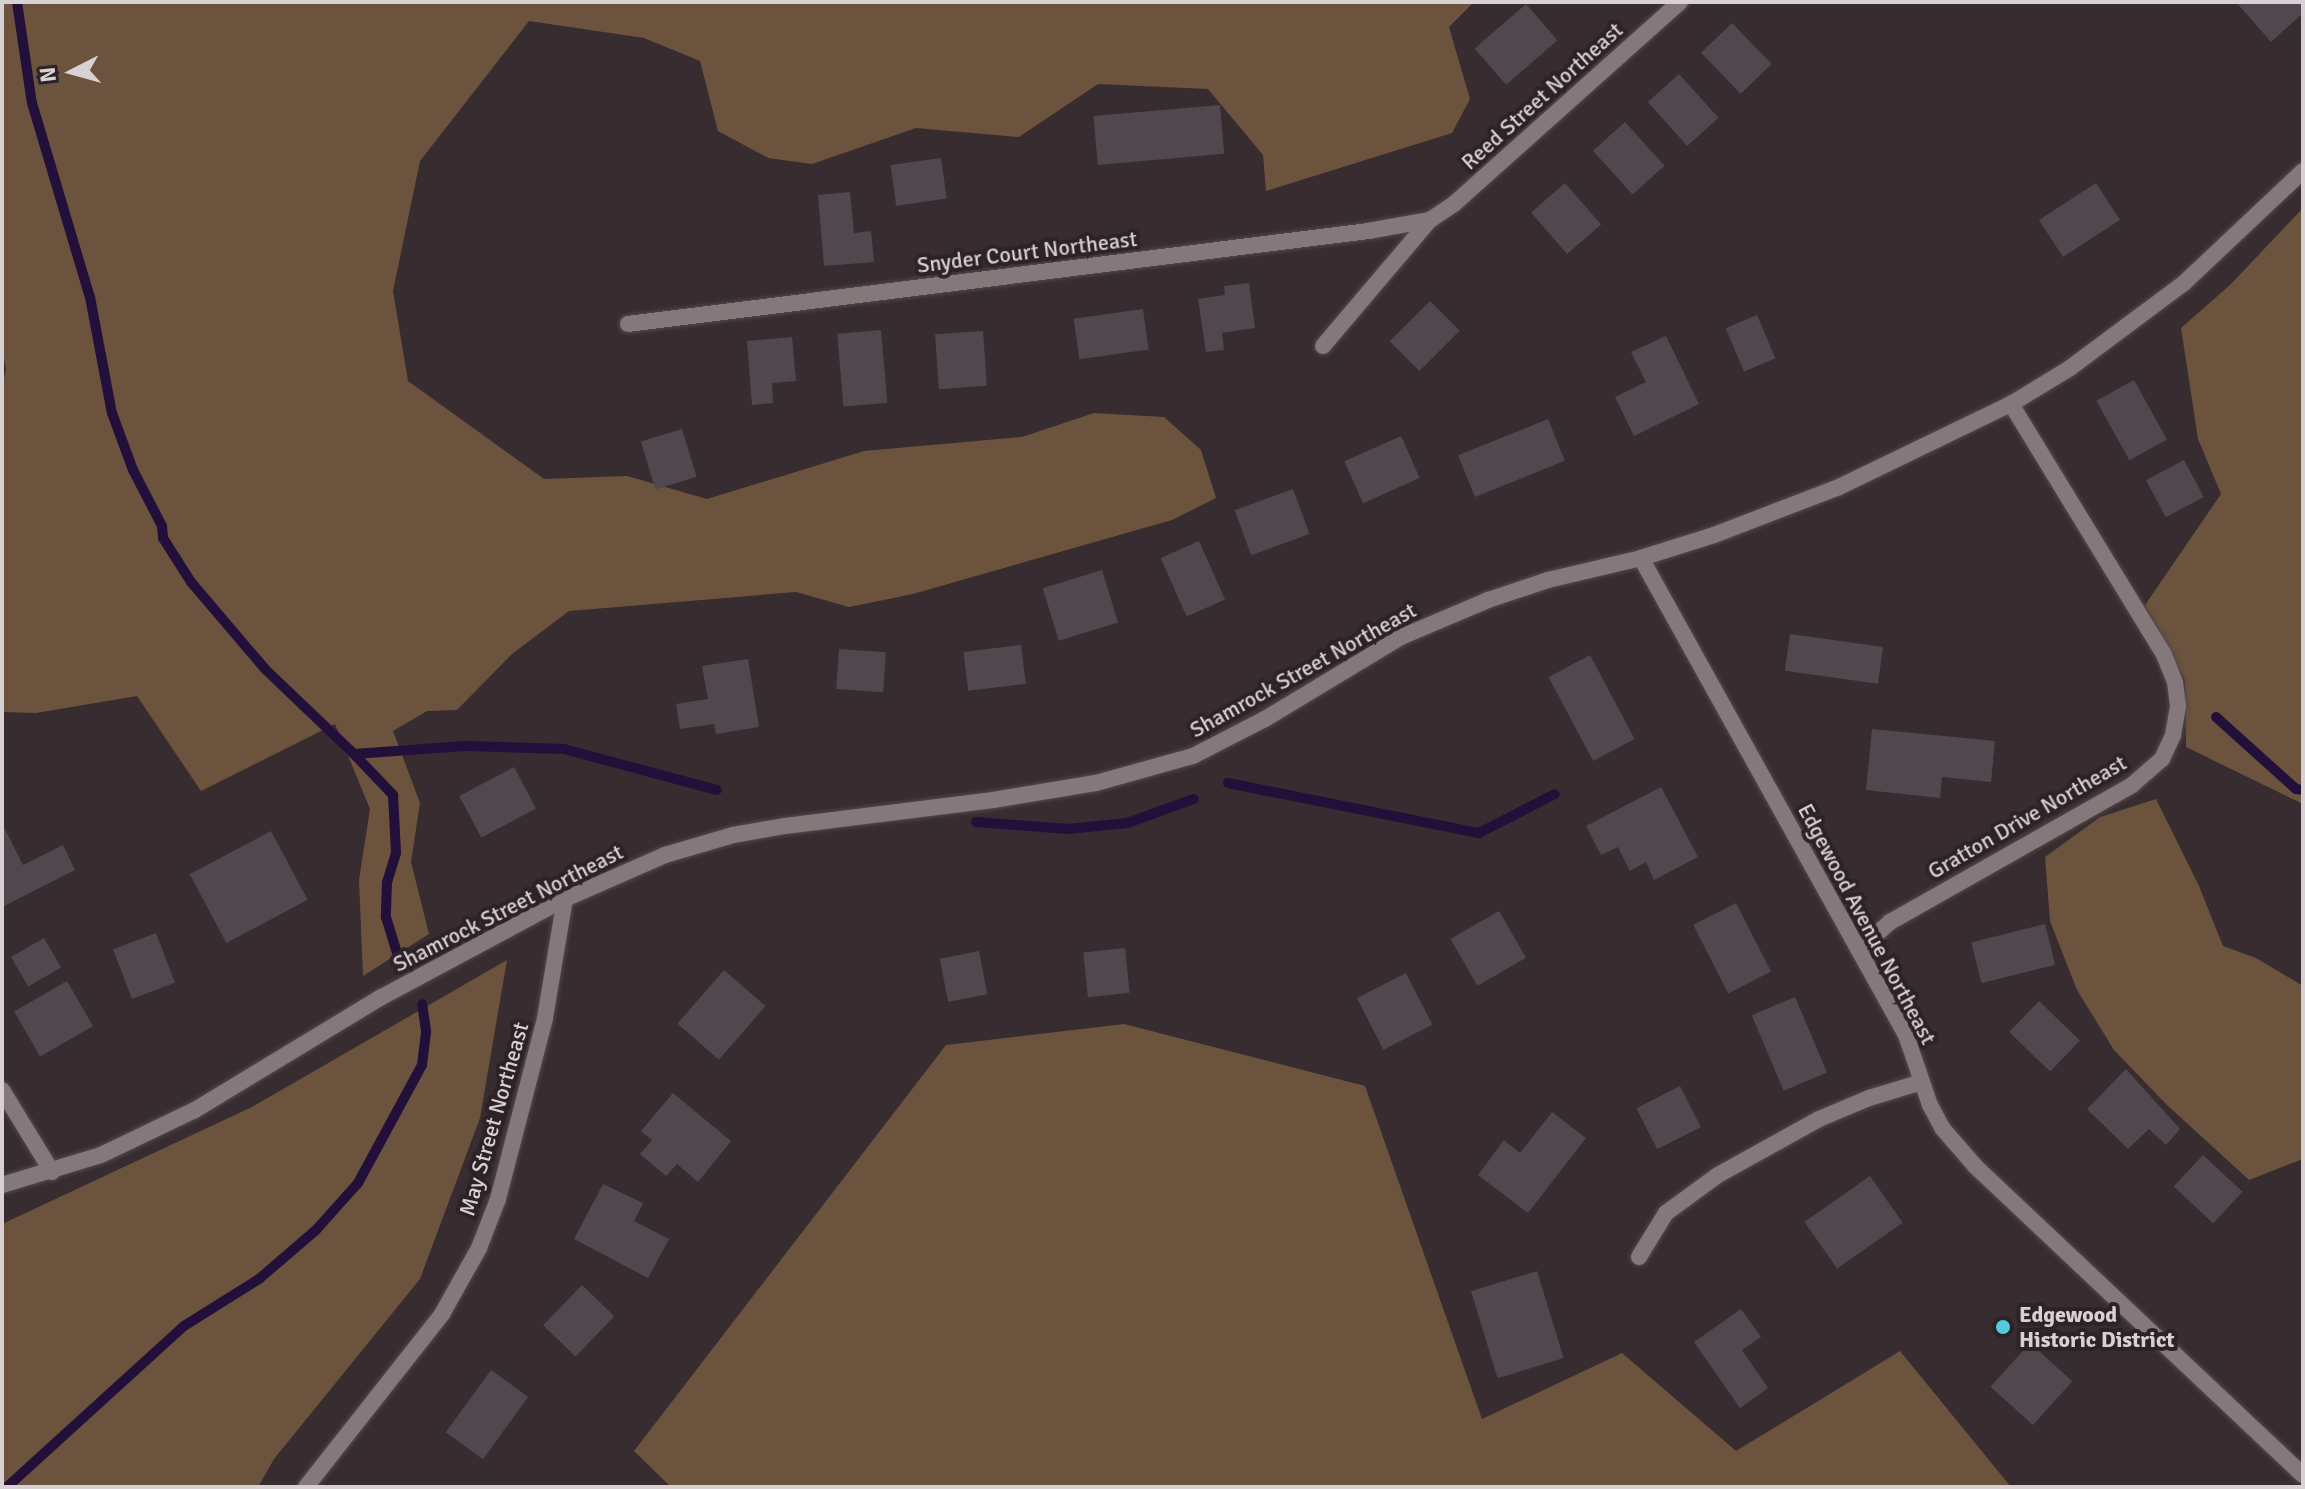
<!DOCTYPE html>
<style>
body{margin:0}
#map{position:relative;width:2305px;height:1489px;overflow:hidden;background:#372c2f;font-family:Signika,sans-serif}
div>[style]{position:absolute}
.green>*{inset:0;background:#6c533d}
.stream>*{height:10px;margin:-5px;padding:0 5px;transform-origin:5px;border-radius:5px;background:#22103a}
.building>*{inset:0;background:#51484f;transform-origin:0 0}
.roads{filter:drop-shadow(0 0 2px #52494c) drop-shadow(0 0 2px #52494c)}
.minor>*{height:16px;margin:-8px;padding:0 8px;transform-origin:8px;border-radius:8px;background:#85787b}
.dots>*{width:22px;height:22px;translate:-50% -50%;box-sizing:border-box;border:4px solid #2d2225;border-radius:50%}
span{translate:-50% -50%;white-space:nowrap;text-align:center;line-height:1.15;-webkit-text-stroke:8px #2d2225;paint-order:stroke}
.street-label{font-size:22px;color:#d8d1d3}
.poi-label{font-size:22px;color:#d8d1d3;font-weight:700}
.left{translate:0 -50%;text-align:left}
.frame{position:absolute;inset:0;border:4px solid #d8d1d3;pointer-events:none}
.north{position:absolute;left:32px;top:32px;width:80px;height:80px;-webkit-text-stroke:6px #2d2225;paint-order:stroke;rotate:264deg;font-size:22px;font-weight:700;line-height:32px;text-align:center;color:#d8d1d3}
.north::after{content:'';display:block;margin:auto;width:28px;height:36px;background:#d8d1d3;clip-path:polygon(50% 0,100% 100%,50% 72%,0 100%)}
</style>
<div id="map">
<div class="green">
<div style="clip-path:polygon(2px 2px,1474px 2px,1449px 27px,1470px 99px,1452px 133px,1266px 191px,1263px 155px,1208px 89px,1098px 84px,1019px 137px,916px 128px,812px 164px,768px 158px,718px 131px,700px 61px,644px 38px,529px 21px,420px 161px,393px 291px,408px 381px,544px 479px,627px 476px,707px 499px,864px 451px,1022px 437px,1094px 413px,1164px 417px,1201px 450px,1216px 498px,1172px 520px,913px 594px,849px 607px,796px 592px,569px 611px,512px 654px,457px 710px,427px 711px,393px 731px,420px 803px,411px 862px,429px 934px,363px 976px,359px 880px,370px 809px,335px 724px,201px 791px,137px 696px,36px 713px,2px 712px,2px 387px,6px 369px,2px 348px)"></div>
<div style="clip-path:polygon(2303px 208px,2303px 804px,2186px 747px,2185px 680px,2145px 605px,2221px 494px,2198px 439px,2181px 328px,2230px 285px)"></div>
<div style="clip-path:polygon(2156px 799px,2199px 886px,2223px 946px,2256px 958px,2303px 986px,2303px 1159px,2249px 1180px,2167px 1105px,2114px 1050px,2077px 990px,2050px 921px,2045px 857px,2100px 817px)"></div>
<div style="clip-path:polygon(507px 960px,480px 1118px,420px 1279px,274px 1459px,258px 1487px,2px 1487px,2px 1224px,252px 1107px)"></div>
<div style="clip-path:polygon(1124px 1024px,1365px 1086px,1482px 1419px,1622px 1353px,1736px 1451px,1900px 1351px,2011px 1487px,671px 1487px,634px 1451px,946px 1045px)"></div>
</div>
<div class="stream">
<div style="left:17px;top:2px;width:102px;rotate:81.6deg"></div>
<div style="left:32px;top:103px;width:202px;rotate:73.4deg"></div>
<div style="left:90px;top:297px;width:118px;rotate:79.3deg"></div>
<div style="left:112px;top:413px;width:61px;rotate:69.8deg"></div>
<div style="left:133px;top:470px;width:63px;rotate:62.6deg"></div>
<div style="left:162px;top:526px;width:12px;rotate:85deg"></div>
<div style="left:163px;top:538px;width:52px;rotate:57.5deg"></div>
<div style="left:191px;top:582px;width:114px;rotate:49.6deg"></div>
<div style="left:265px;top:669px;width:123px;rotate:43.7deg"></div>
<div style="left:354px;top:754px;width:111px;rotate:-4.1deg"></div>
<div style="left:465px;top:746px;width:99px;rotate:1.7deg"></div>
<div style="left:564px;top:749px;width:158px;rotate:15deg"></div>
<div style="left:2216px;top:717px;width:108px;rotate:42deg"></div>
<div style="left:2296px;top:789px;width:7px;rotate:8deg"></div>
<div style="left:354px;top:754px;width:57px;rotate:46.4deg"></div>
<div style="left:393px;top:795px;width:58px;rotate:87deg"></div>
<div style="left:396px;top:853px;width:30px;rotate:107deg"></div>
<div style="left:387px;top:882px;width:35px;rotate:92deg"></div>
<div style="left:386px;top:917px;width:38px;rotate:73deg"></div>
<div style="left:1228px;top:783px;width:256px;rotate:11.3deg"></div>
<div style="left:1479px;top:833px;width:85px;rotate:-27.2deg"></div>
<div style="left:976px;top:822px;width:92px;rotate:4.4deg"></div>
<div style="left:1068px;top:829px;width:59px;rotate:-5.8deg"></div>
<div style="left:1127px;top:823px;width:71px;rotate:-19.7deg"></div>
<div style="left:7px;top:1487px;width:239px;rotate:-42.3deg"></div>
<div style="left:184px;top:1326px;width:89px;rotate:-32.1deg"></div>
<div style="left:259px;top:1279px;width:75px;rotate:-40.7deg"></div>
<div style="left:316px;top:1230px;width:63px;rotate:-48.2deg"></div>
<div style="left:358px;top:1183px;width:134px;rotate:-61.5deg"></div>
<div style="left:422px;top:1065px;width:34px;rotate:-83deg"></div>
<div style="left:426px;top:1031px;width:27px;rotate:-98deg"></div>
</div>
<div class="building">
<div style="clip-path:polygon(2236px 2px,2303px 2px,2303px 13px,2271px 42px)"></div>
<div style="left:1526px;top:4px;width:48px;height:68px;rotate:49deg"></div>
<div style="left:1732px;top:23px;width:57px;height:43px;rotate:46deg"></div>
<div style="left:1679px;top:74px;width:59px;height:42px;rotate:48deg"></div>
<div style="left:1220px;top:105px;width:49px;height:127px;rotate:85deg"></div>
<div style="left:1625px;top:122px;width:59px;height:43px;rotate:48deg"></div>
<div style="left:941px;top:158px;width:41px;height:51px;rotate:82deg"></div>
<div style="left:1565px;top:183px;width:55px;height:45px;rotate:49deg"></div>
<div style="left:2096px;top:183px;width:44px;height:68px;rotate:57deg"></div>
<div style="clip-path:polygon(850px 192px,854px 233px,871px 231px,874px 262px,824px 266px,818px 195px)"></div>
<div style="clip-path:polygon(1249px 283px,1255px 328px,1222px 333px,1224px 350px,1206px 352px,1198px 299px,1225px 295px,1224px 286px)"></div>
<div style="left:1430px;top:301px;width:42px;height:57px;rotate:45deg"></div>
<div style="left:1143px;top:309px;width:41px;height:70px;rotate:82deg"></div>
<div style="left:1757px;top:315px;width:47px;height:34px;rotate:67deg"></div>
<div style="left:881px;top:330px;width:73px;height:44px;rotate:85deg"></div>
<div style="left:983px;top:331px;width:55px;height:48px;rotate:86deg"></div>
<div style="clip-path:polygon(1666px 336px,1699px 404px,1634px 436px,1615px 397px,1646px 382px,1631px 352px)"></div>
<div style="clip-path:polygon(792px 337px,796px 381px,772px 383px,773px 403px,752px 405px,747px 341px)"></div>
<div style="left:2134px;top:380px;width:68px;height:43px;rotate:61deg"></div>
<div style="left:1548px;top:419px;width:45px;height:97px;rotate:68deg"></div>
<div style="left:682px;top:429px;width:50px;height:43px;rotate:73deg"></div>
<div style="left:1401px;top:436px;width:46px;height:62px;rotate:66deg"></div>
<div style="left:2184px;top:460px;width:42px;height:43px;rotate:62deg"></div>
<div style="left:1293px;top:489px;width:48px;height:62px;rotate:70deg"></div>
<div style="left:1199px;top:541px;width:64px;height:42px;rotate:66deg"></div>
<div style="left:1102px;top:570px;width:55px;height:62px;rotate:73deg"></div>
<div style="left:1790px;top:634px;width:94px;height:37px;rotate:8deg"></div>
<div style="left:1021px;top:645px;width:39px;height:58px;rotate:83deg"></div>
<div style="left:839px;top:649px;width:47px;height:40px;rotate:4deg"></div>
<div style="left:1590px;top:655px;width:95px;height:47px;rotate:62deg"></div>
<div style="clip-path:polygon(748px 659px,759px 727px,716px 734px,714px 724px,680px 729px,676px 704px,708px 699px,702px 666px)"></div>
<div style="clip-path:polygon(1872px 729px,1995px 741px,1991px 782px,1942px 777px,1940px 798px,1866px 790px)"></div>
<div style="left:514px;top:767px;width:47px;height:62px;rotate:62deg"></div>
<div style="clip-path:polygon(1661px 787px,1698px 857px,1654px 880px,1646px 862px,1630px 871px,1618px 847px,1601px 855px,1586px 826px)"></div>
<div style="clip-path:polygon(4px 827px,23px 865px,63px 845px,75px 870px,2px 907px)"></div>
<div style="left:271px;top:831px;width:78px;height:92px;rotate:62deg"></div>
<div style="left:1736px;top:903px;width:77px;height:48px;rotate:63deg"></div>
<div style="left:1499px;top:911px;width:54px;height:56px;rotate:60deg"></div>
<div style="left:2045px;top:924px;width:42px;height:76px;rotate:76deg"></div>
<div style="left:156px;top:933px;width:53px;height:46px;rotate:69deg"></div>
<div style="left:44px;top:938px;width:34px;height:38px;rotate:60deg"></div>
<div style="left:1125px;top:948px;width:45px;height:42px;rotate:84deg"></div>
<div style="left:979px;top:951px;width:44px;height:40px;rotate:79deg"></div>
<div style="left:724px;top:970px;width:55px;height:71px;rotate:41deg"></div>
<div style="left:1406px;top:973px;width:58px;height:55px;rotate:63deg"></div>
<div style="left:67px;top:981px;width:52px;height:61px;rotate:60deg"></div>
<div style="left:1795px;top:997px;width:82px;height:47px;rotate:67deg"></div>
<div style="left:2039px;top:1001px;width:57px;height:43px;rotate:44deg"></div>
<div style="clip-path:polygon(2126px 1069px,2180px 1129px,2166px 1145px,2149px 1129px,2128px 1149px,2087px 1109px)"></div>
<div style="left:1680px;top:1086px;width:46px;height:49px;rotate:63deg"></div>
<div style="clip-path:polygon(673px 1093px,731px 1141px,698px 1182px,677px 1164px,666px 1176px,640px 1154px,652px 1140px,641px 1131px)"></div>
<div style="clip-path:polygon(1552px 1112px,1586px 1138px,1528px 1213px,1478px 1175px,1504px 1140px,1520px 1153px)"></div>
<div style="left:2203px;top:1155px;width:54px;height:43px;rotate:43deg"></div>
<div style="left:1870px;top:1176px;width:57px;height:80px;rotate:55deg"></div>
<div style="clip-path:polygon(603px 1184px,643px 1203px,634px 1221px,669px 1239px,648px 1278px,574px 1239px)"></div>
<div style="left:1537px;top:1271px;width:91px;height:69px;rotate:73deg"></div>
<div style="left:582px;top:1285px;width:45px;height:56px;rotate:44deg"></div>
<div style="clip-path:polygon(1741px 1309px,1761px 1337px,1742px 1350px,1768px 1388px,1740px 1408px,1694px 1342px)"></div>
<div style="left:2030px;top:1343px;width:57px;height:59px;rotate:42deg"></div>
<div style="left:491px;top:1370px;width:46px;height:77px;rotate:36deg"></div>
</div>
<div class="roads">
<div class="minor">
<div style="left:628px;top:324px;width:746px;rotate:-7.16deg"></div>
<div style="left:1368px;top:231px;width:63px;rotate:-10.1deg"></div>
<div style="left:1323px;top:346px;width:165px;rotate:-49.7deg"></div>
<div style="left:1430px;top:220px;width:29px;rotate:-34deg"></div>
<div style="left:1454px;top:204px;width:303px;rotate:-41.8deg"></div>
<div style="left:1641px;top:558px;width:546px;rotate:60.95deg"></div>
<div style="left:1906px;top:1035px;width:74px;rotate:71.1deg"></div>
<div style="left:1930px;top:1105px;width:27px;rotate:62deg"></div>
<div style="left:1943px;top:1129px;width:50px;rotate:49deg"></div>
<div style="left:1976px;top:1167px;width:449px;rotate:43.3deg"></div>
<div style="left:1859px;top:950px;width:42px;rotate:-42.1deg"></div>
<div style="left:1890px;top:922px;width:278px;rotate:-29.5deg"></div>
<div style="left:2132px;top:785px;width:40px;rotate:-41deg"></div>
<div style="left:2162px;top:759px;width:26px;rotate:-65deg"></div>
<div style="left:2173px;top:735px;width:29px;rotate:-80deg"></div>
<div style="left:2178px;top:706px;width:24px;rotate:-97deg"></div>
<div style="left:2175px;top:682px;width:31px;rotate:-112deg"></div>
<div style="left:2163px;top:653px;width:292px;rotate:-121.4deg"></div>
<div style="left:2px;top:1090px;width:96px;rotate:58.6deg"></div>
<div style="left:2px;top:1185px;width:103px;rotate:-16.9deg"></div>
<div style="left:101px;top:1155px;width:104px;rotate:-25.6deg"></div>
<div style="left:195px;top:1110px;width:216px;rotate:-31.2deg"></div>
<div style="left:380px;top:998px;width:210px;rotate:-28.2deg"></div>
<div style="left:565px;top:899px;width:109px;rotate:-23.7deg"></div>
<div style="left:665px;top:855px;width:71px;rotate:-16.4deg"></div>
<div style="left:733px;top:835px;width:53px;rotate:-9.8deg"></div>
<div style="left:785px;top:826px;width:210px;rotate:-7.1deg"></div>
<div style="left:993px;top:800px;width:104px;rotate:-9.4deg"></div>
<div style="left:1096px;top:783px;width:101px;rotate:-15.6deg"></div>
<div style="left:1193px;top:756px;width:81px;rotate:-27.2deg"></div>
<div style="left:1265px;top:719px;width:159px;rotate:-31.1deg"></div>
<div style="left:1401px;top:637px;width:95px;rotate:-23deg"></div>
<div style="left:1488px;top:600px;width:63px;rotate:-18.4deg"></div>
<div style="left:1548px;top:580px;width:96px;rotate:-13.3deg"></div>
<div style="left:1641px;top:558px;width:77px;rotate:-17.5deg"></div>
<div style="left:1714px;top:535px;width:134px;rotate:-21deg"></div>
<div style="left:1839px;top:487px;width:191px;rotate:-25.8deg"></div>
<div style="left:2011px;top:404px;width:69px;rotate:-31.4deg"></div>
<div style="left:2070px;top:368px;width:142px;rotate:-36.7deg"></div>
<div style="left:2184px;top:283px;width:163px;rotate:-43.3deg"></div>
<div style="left:1639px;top:1257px;width:52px;rotate:-58.5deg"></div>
<div style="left:1666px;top:1213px;width:64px;rotate:-36.2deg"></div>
<div style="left:1718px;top:1175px;width:115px;rotate:-29deg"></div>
<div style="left:1819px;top:1119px;width:54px;rotate:-22.8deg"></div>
<div style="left:1869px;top:1098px;width:55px;rotate:-16.8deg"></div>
<div style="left:306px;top:1487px;width:220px;rotate:-51.8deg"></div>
<div style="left:442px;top:1314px;width:76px;rotate:-60.7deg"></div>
<div style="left:479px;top:1248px;width:53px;rotate:-68.8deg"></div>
<div style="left:498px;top:1199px;width:187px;rotate:-75.4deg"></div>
<div style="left:545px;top:1018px;width:121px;rotate:-80.5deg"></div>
</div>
</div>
<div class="dots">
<div style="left:2003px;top:1327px;background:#53cbdc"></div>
</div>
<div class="street-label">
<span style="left:1542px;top:96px;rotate:-42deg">Reed Street Northeast</span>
<span style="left:1027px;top:252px;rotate:-7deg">Snyder Court Northeast</span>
<span style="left:1303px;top:670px;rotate:-29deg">Shamrock Street Northeast</span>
<span style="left:2027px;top:817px;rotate:-30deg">Gratton Drive Northeast</span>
<span style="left:508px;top:908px;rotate:-27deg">Shamrock Street Northeast</span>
<span style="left:1867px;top:924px;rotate:62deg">Edgewood Avenue Northeast</span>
<span style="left:494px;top:1119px;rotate:-74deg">May Street Northeast</span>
</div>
<div class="poi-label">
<span class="left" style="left:2019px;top:1327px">Edgewood<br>Historic District</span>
</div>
<div class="frame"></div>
<div class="north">N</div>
</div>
